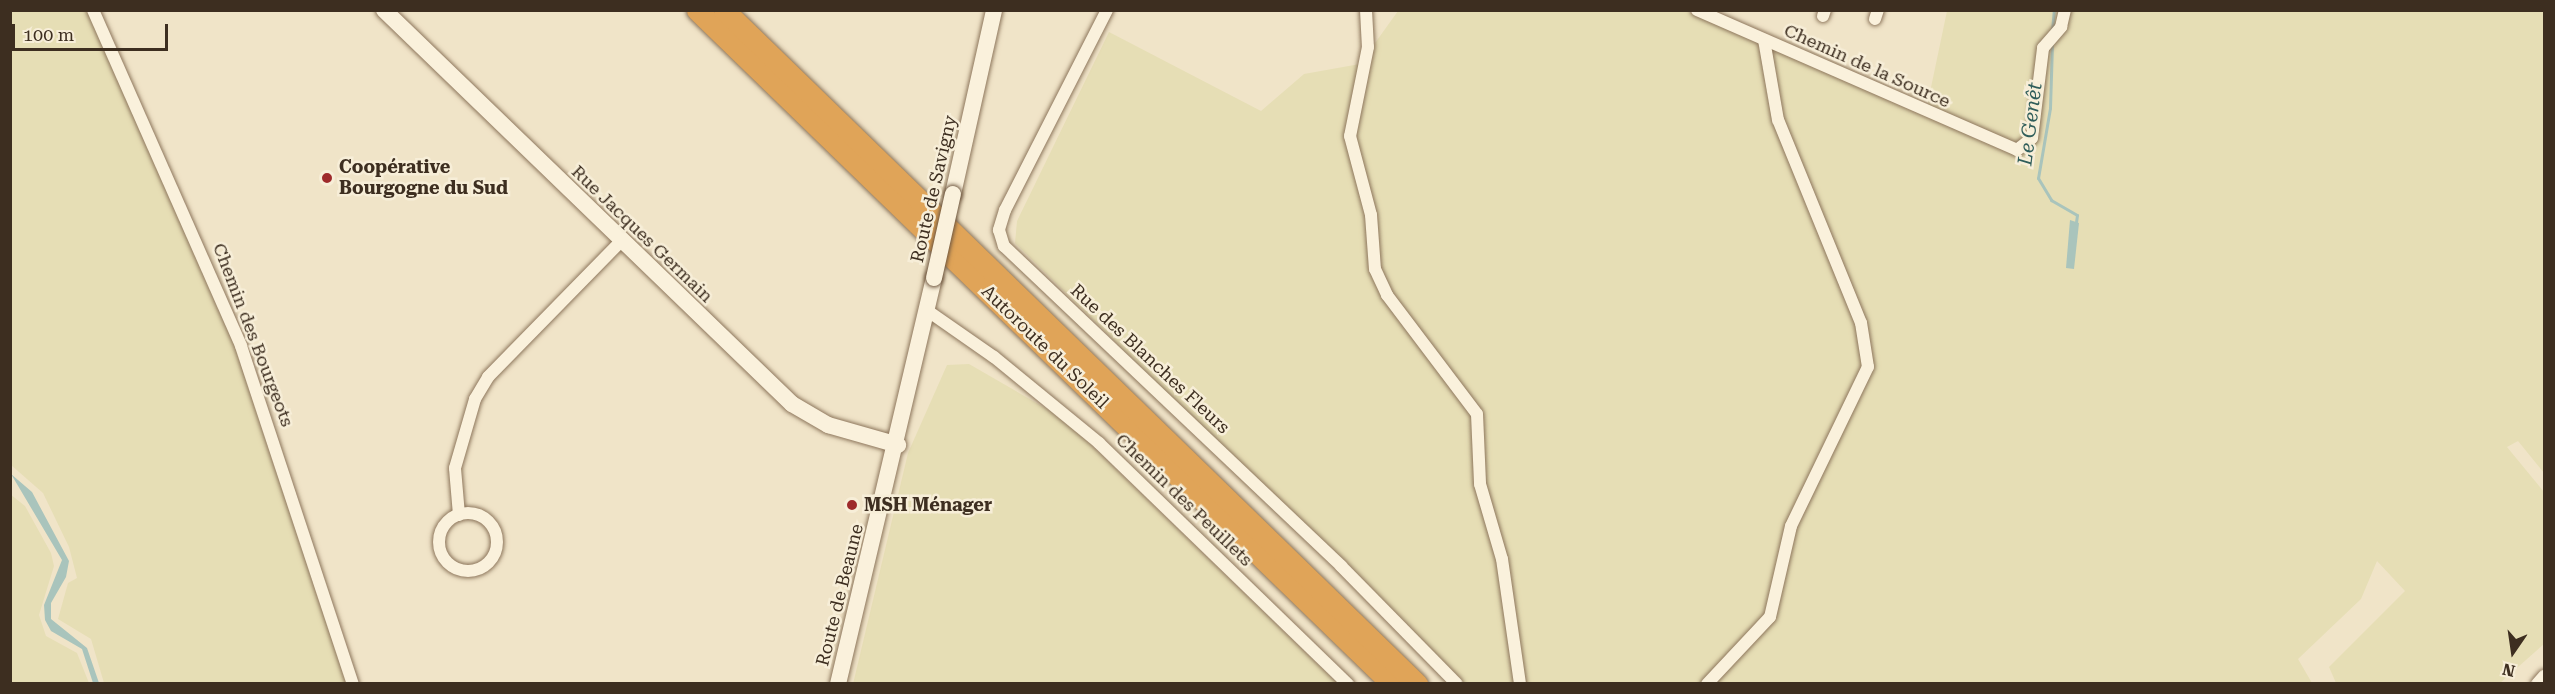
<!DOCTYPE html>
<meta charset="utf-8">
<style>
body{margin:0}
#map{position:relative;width:2555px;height:694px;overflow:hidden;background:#f0e4c8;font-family:"Roboto Serif",serif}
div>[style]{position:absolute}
.farmland>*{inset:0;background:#e6deb5}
.water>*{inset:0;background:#a9c4bc}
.stream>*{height:3px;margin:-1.5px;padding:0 1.5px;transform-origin:1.5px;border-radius:1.5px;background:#a9c4bc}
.roads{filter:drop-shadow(0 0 2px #8d765c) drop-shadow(0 0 2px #8d765c)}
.street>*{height:12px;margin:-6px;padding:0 6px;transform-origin:6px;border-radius:6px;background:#faf1dc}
.street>.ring{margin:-6px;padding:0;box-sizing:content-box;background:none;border:12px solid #faf1dc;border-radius:50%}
.secondary>*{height:16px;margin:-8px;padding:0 8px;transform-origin:8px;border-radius:8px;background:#faf1dc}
.highway>*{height:21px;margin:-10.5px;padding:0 10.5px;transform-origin:10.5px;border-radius:10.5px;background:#e0a458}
.bridges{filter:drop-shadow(0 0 2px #6f573f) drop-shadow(0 0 2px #6f573f)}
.secondary-bridge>*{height:16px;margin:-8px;padding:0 8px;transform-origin:8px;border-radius:8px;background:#faf1dc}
.dots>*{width:16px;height:16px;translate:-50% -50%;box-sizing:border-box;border:3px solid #f7eed8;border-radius:50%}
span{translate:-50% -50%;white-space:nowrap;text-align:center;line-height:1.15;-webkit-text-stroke:5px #f7eed8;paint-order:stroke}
.street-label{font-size:18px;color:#3d2e20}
.poi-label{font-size:18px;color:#3d2e20;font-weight:700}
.left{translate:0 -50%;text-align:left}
.water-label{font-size:20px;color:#2f5d5a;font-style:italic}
.frame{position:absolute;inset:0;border:12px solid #3d2e20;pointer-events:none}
.north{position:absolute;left:2483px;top:622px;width:60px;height:60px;-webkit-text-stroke:4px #f7eed8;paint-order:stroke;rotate:193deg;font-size:16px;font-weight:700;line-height:24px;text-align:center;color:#3d2e20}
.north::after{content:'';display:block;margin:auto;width:21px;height:27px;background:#3d2e20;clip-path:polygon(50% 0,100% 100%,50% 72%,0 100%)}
.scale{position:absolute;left:12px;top:24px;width:156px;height:27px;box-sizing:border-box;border:3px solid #3d2e20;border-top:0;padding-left:8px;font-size:18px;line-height:21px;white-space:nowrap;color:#3d2e20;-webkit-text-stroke:4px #f7eed8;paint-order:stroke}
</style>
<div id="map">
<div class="farmland">
<div style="clip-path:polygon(10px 11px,90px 11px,239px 352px,349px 683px,104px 683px,91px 639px,58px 619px,68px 583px,77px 578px,69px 547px,43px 493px,11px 465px)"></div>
<div style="clip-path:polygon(1398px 11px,1686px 11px,1925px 116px,1947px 11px,2544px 11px,2544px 473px,2518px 441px,2507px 447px,2544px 492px,2544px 644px,2500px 683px,2336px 683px,2329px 667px,2405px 591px,2377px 561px,2361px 599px,2298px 659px,2312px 683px,1462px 683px,1015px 243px,1017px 221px,1109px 32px,1261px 111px,1304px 74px,1360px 64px)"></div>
<div style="clip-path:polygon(969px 364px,1059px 416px,1088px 442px,1337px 683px,853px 684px,908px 453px,947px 365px)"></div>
<div style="clip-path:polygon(10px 494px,25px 506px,51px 553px,54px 566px,39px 615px,46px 636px,77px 653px,89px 683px,11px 683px)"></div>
</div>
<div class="water">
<div style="clip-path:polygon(2070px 220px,2079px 223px,2074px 269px,2066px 268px)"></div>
<div style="clip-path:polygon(11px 474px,32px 492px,69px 561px,66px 577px,51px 603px,51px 619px,87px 648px,99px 683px,93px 683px,82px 649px,51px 631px,45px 620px,44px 605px,62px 560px)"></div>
</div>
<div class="stream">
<div style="left:2052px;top:31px;width:21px;rotate:-85deg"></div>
<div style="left:2052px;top:44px;width:64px;rotate:91.8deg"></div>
<div style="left:2050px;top:108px;width:71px;rotate:99.7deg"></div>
<div style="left:2038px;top:178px;width:26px;rotate:59deg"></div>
<div style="left:2051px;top:200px;width:30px;rotate:30deg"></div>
<div style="left:2077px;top:215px;width:7px;rotate:98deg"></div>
</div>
<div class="roads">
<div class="street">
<div style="left:93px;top:10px;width:367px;rotate:66.2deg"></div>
<div style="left:241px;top:346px;width:356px;rotate:71.7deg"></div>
<div style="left:1107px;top:10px;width:225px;rotate:117deg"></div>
<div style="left:1005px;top:210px;width:21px;rotate:107deg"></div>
<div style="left:999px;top:230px;width:17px;rotate:73deg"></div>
<div style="left:1004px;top:246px;width:465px;rotate:43.5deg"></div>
<div style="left:1341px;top:566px;width:165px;rotate:45.5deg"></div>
<div style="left:1366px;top:10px;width:37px;rotate:87deg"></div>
<div style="left:1368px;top:47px;width:91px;rotate:101.4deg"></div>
<div style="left:1350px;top:136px;width:82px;rotate:75.1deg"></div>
<div style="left:1371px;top:215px;width:54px;rotate:85.8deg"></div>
<div style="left:1375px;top:269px;width:29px;rotate:65deg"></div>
<div style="left:1387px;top:295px;width:149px;rotate:52.9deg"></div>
<div style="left:1477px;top:414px;width:70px;rotate:87.5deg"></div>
<div style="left:1480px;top:484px;width:78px;rotate:73.7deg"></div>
<div style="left:1502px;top:559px;width:126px;rotate:81.8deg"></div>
<div style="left:1697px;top:10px;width:349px;rotate:23.6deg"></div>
<div style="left:2017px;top:150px;width:19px;rotate:-39deg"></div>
<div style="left:2032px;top:138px;width:91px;rotate:-83deg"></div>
<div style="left:2043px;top:48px;width:28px;rotate:-49deg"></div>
<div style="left:2061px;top:27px;width:17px;rotate:-77deg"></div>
<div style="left:1823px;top:16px;width:6px;rotate:-72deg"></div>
<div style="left:1875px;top:19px;width:9px;rotate:-72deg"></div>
<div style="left:928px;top:311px;width:80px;rotate:34.9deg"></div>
<div style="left:994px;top:357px;width:136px;rotate:39.3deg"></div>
<div style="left:1099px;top:443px;width:347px;rotate:44.1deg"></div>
<div class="ring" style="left:439px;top:513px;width:46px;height:46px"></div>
<div style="left:459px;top:515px;width:47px;rotate:-94.9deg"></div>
<div style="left:455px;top:468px;width:72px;rotate:-73.8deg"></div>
<div style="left:475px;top:399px;width:26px;rotate:-59deg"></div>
<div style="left:488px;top:377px;width:190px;rotate:-45.6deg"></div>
<div style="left:1707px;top:684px;width:92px;rotate:-46.8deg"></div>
<div style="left:1770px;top:617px;width:93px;rotate:-77deg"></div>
<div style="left:1791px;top:526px;width:177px;rotate:-64.2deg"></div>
<div style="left:1868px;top:367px;width:45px;rotate:-99deg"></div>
<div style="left:1861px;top:323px;width:219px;rotate:-112.2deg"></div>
<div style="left:1778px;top:120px;width:81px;rotate:-99.9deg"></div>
<div style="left:2537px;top:684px;width:11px;rotate:-49deg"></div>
</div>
<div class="secondary">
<div style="left:384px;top:10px;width:567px;rotate:44deg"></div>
<div style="left:792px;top:404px;width:42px;rotate:30.3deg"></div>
<div style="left:828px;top:425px;width:73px;rotate:15.9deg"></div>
<div style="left:953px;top:194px;width:189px;rotate:-77.4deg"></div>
<div style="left:838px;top:684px;width:417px;rotate:-76.7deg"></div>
</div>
<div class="highway">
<div style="left:697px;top:10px;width:968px;rotate:44.12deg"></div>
<div style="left:724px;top:10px;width:967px;rotate:44.2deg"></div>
</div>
</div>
<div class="bridges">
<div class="secondary-bridge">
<div style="left:934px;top:278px;width:86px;rotate:-77.3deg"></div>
</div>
</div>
<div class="dots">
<div style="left:327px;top:178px;background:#9e2a2b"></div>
<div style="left:852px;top:505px;background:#9e2a2b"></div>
</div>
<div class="street-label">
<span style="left:1867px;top:66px;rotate:24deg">Chemin de la Source</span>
<span style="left:934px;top:189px;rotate:-77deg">Route de Savigny</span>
<span style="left:642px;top:234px;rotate:44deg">Rue Jacques Germain</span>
<span style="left:253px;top:335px;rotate:69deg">Chemin des Bourgeots</span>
<span style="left:1045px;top:347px;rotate:44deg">Autoroute du Soleil</span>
<span style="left:1150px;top:359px;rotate:43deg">Rue des Blanches Fleurs</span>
<span style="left:1184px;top:500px;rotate:44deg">Chemin des Peuillets</span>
<span style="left:840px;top:595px;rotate:-76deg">Route de Beaune</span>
</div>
<div class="poi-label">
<span class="left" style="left:339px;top:178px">Coopérative<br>Bourgogne du Sud</span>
<span class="left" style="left:864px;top:505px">MSH Ménager</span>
</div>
<div class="water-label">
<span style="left:2030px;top:124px;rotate:-83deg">Le Genêt</span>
</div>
<div class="frame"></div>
<div class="north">N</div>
<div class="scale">100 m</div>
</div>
